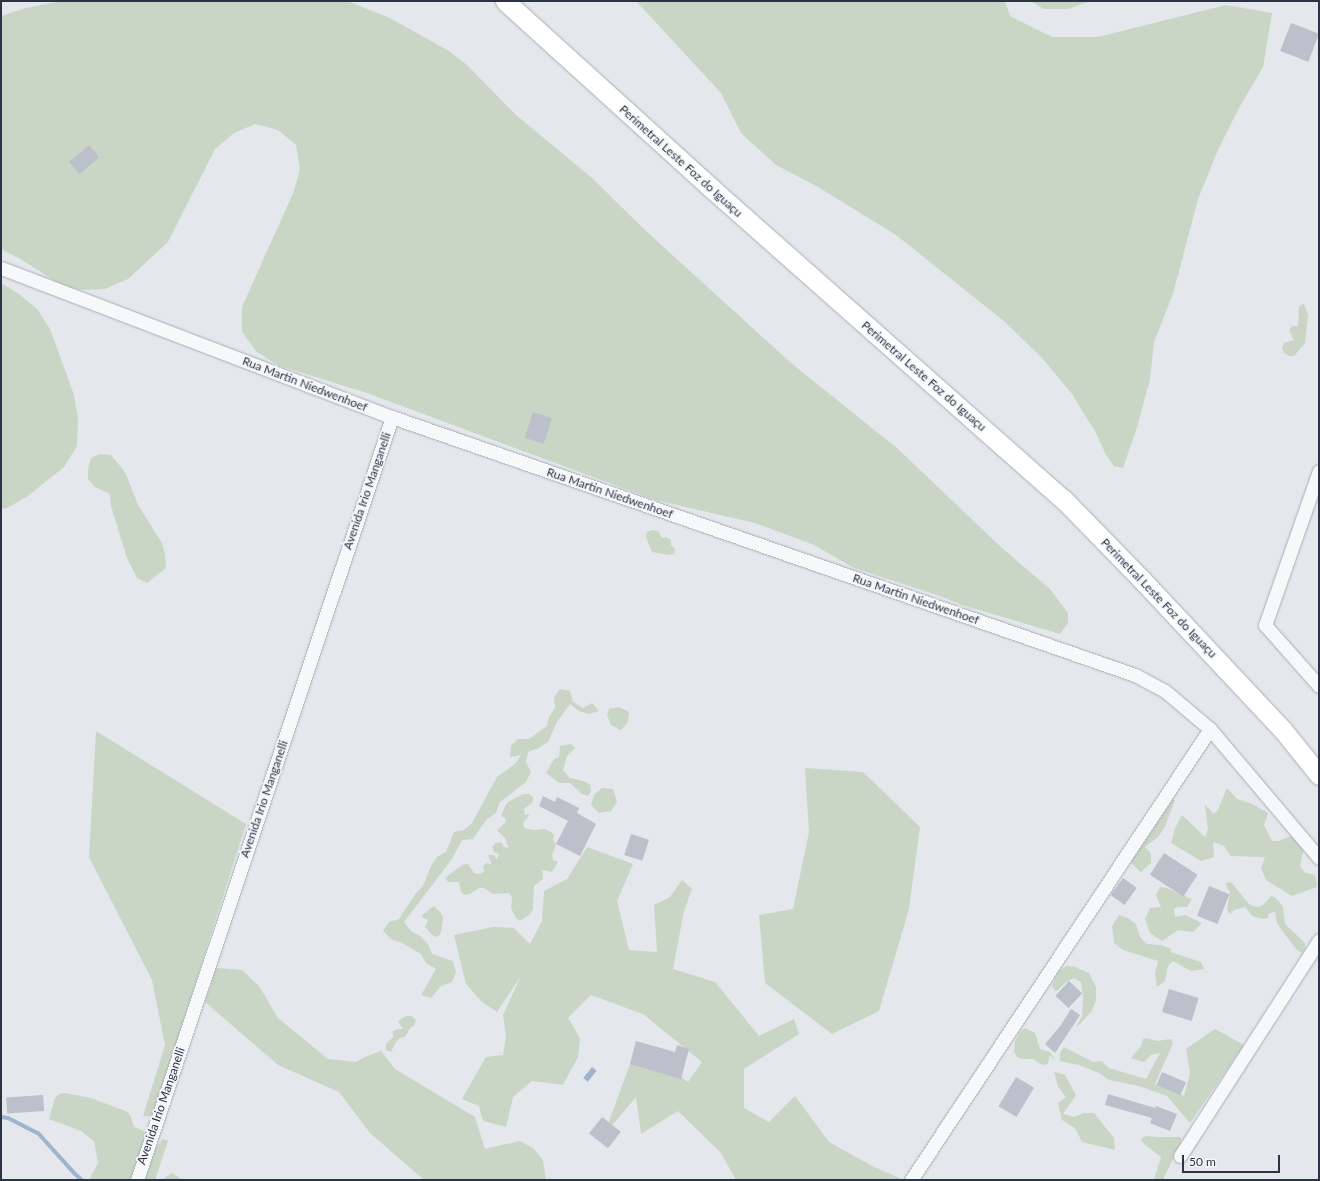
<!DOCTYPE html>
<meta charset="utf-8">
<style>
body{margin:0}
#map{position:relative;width:1320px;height:1181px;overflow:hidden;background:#e4e7ec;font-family:Lato,sans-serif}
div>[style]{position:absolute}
.green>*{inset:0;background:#c9d6c5}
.water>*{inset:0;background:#9fb4cc;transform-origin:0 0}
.stream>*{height:4px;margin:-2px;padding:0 2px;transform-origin:2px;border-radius:2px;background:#9fb4cc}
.building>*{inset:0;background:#bbc0ca;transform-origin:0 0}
.roads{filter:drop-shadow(0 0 1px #a9aeb7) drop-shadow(0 0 1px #a9aeb7)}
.minor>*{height:13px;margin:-6.5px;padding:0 6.5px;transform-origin:6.5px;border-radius:6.5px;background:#f7f8fa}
.highway>*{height:19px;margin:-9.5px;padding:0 9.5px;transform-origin:9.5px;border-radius:9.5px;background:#fff}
span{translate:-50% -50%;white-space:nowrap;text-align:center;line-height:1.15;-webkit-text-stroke:3.5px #f4f6f9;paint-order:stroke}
.street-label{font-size:12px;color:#2b3445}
.frame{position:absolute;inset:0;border:2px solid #2b3445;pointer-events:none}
.scale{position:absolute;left:1182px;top:1155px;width:98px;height:18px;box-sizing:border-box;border:2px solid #2b3445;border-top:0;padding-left:5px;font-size:12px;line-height:14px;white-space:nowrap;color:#2b3445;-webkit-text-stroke:3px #f4f6f9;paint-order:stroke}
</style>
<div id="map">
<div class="green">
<div style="clip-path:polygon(61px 1px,347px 1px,390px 18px,449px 51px,467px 65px,516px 115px,592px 178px,646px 231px,791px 363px,898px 449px,1002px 548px,1050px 589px,1068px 613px,1068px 623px,1060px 634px,962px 605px,940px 596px,854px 568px,814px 545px,755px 523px,655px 500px,367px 393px,277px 365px,256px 351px,242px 332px,242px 307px,294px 191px,300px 169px,296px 145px,278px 130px,255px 124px,234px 133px,215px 149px,168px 242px,128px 279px,105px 289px,83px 290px,61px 285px,22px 260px,1px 249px,1px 16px,26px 8px)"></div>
<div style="clip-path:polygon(636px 1px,1005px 1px,1010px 16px,1052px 37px,1098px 37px,1226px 5px,1272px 13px,1263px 67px,1239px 108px,1218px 150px,1198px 199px,1173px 294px,1154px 342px,1150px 379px,1138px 424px,1123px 468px,1114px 466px,1106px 455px,1096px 433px,1072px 394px,1043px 359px,1005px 322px,896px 235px,818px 187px,776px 165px,741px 133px,721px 93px)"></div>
<div style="clip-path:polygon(1030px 1px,1091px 1px,1068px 9px,1044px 9px)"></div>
<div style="clip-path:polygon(1px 283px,19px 294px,37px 309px,50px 329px,74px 395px,78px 418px,77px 446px,64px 467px,28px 496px,7px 508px,1px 509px)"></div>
<div style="clip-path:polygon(1304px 304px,1308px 315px,1305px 343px,1294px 356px,1289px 356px,1284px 353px,1282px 348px,1284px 343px,1294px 340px,1289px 330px,1292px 326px,1298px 326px,1299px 306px)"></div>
<div style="clip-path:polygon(100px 454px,111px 455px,125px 472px,138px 505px,162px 543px,165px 554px,166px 568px,147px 583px,137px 578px,127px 558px,111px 506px,110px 494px,95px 487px,88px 479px,88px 469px,91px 458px)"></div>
<div style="clip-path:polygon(652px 530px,658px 531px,662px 538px,666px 537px,671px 540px,671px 545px,675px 549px,674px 554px,668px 555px,652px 552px,646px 537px,647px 532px)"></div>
<div style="clip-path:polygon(560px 689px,570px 691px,573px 702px,583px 708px,592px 703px,599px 711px,589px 714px,579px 711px,570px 704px,557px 722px,548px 742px,539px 748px,528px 752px,526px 762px,531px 772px,526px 782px,500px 802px,496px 813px,486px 820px,473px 839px,462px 840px,452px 859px,404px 922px,411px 931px,420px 936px,428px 944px,432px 954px,453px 961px,456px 972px,452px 982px,441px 986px,431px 998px,421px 995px,436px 969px,426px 963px,421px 954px,402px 943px,391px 939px,383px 931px,389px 922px,399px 919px,416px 893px,423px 886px,431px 866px,437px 857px,446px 852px,454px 832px,464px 830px,472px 823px,497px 777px,516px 763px,521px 755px,510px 757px,511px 746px,518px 739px,529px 739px,547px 726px,549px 717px,555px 708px,554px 697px)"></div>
<div style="clip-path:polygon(619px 707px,629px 712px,628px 722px,621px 730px,611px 725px,607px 715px,609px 709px)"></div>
<div style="clip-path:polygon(96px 731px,246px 824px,153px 1117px,143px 1116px,165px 1045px,152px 980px,89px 857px)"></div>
<div style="clip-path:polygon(571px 744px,575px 748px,567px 756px,563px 770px,570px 778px,586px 782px,590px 785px,591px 791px,588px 796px,582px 794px,570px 783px,559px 783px,546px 773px,554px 759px,559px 757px,560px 746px)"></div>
<div style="clip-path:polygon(805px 768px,863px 772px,920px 827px,909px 909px,879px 1011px,832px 1034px,765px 983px,759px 915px,793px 909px,809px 832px)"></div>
<div style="clip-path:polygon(602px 788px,613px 789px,617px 802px,611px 811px,599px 813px,591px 805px,594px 795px)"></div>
<div style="clip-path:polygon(1227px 788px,1237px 799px,1252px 804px,1268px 813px,1264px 825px,1272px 841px,1279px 841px,1296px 834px,1304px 848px,1300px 866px,1305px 873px,1315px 875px,1317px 887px,1292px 896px,1266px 880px,1261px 868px,1265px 857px,1231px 856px,1224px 846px,1213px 842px,1214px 857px,1201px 861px,1171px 843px,1175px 828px,1182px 815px,1205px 837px,1208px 829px,1205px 805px,1214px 814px,1218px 810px)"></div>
<div style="clip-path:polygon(523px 794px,529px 794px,533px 797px,533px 802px,524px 809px,525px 815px,530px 814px,523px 823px,524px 828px,534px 830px,545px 829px,554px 834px,553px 840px,556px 844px,552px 855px,553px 860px,558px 862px,552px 872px,542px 870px,543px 879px,534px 886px,533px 909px,530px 914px,520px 921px,516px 918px,511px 908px,512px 897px,509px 893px,493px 894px,484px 888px,479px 888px,470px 894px,465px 895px,461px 892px,459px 882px,448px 882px,445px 878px,462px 865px,468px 864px,474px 873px,479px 874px,484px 872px,483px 866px,487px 863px,492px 865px,488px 855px,493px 855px,497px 859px,499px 854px,494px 852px,492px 847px,496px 843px,501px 842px,504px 847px,509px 848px,505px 838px,497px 830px,505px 823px,506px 819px,501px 816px,505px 806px,508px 802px)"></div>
<div style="clip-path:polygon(1167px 799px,1175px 800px,1165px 827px,1158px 837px,1145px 847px,1151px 854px,1151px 863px,1141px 872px,1131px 863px,1137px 841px,1144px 829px,1153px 829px,1155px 814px)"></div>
<div style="clip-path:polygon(587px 847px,633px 864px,617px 901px,629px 950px,657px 952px,654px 905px,670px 897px,682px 880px,692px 889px,684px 911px,673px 969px,715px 982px,759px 1036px,794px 1019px,799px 1034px,744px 1069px,744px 1108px,769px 1122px,795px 1096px,829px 1142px,874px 1167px,904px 1180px,736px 1180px,721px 1153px,678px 1111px,641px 1134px,636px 1097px,604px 1135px,637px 1045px,688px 1082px,702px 1062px,643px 1014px,591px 995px,568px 1018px,580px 1038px,578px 1057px,563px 1085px,532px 1081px,513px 1097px,506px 1127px,483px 1121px,479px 1106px,462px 1099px,486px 1057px,503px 1055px,506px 1036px,503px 1015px,521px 976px,497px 1012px,482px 1002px,466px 984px,454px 935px,493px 927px,514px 928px,530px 944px,542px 921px,544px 891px,567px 879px)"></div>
<div style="clip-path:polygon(1231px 882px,1249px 904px,1253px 906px,1259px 907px,1264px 904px,1271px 896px,1276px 898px,1283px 907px,1285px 924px,1305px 943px,1305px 949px,1302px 953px,1297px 950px,1283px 932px,1277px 923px,1275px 912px,1269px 913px,1268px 918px,1262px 919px,1252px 916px,1245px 907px,1234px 910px,1230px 914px,1227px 910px,1230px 892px,1227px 888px,1226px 883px)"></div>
<div style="clip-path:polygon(1160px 887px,1167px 888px,1192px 899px,1187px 907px,1178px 907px,1174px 909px,1175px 917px,1185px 915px,1202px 923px,1193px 932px,1178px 930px,1162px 941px,1150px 933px,1145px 919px,1150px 908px,1161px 907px,1156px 895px)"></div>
<div style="clip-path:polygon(434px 906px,442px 914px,443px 919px,441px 933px,437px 937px,432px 935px,425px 927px,428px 920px,422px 917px,422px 915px)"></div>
<div style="clip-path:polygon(1119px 915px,1128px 918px,1136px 924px,1140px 937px,1147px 944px,1161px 945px,1171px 949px,1171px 952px,1201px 962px,1204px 969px,1191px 971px,1173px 961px,1168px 966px,1165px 981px,1157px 987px,1155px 974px,1158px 961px,1123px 950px,1114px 943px,1112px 926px)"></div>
<div style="clip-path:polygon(1067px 966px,1075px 967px,1089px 973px,1096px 987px,1096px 1000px,1092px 1011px,1076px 1028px,1082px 1016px,1083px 997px,1081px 982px,1074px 978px,1066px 982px,1058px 990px,1055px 991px,1052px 986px,1058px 971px)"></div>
<div style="clip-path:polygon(216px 968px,242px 970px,259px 986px,278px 1018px,328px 1059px,356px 1062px,365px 1057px,381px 1051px,395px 1069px,475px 1117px,485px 1149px,520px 1141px,533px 1148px,543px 1160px,546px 1180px,424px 1180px,370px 1133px,339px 1092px,278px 1065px,205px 1002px)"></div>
<div style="clip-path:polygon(406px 1016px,412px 1016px,416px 1020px,414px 1026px,411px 1027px,405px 1037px,400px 1038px,396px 1042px,391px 1052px,386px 1050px,386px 1044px,393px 1037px,393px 1031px,398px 1029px,403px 1029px,398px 1021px)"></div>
<div style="clip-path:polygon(1025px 1028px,1035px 1033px,1040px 1049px,1050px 1052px,1053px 1056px,1055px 1061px,1050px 1055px,1048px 1064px,1042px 1065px,1033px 1059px,1022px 1059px,1017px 1057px,1014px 1052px,1015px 1041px,1020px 1032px)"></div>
<div style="clip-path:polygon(1215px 1029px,1244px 1045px,1190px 1123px,1167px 1096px,1139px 1086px,1109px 1080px,1099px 1073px,1079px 1065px,1060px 1061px,1060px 1053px,1064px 1047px,1093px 1062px,1101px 1061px,1109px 1068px,1146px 1079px,1160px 1053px,1151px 1055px,1144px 1062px,1131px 1058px,1141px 1046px,1143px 1039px,1146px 1038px,1157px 1041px,1171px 1039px,1173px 1043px,1155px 1084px,1184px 1096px,1190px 1073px,1186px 1049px)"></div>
<div style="clip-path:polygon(1054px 1072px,1065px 1075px,1076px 1095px,1063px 1114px,1074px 1117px,1084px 1113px,1094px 1113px,1114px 1138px,1115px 1150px,1082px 1142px,1075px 1128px,1062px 1120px,1058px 1103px,1066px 1097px,1058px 1087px)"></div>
<div style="clip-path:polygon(65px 1093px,91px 1098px,128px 1112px,131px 1117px,134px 1127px,144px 1131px,150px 1148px,156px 1148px,163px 1139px,168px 1141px,155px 1180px,89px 1180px,98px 1163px,94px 1141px,81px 1131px,49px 1119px,55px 1098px,59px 1094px)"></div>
<div style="clip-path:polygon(1146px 1136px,1158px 1137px,1181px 1137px,1181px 1142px,1163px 1180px,1154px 1180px,1161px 1157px,1144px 1144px,1141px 1139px)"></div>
<div style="clip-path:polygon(172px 1173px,183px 1180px,163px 1179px)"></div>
</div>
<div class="water">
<div style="left:592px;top:1067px;width:6px;height:14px;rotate:39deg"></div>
</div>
<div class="stream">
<div style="left:1px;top:1117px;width:7px;rotate:8deg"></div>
<div style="left:8px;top:1118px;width:34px;rotate:27deg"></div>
<div style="left:38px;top:1133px;width:55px;rotate:47.9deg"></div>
<div style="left:75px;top:1174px;width:9px;rotate:41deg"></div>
</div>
<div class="building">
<div style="left:1291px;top:23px;width:30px;height:30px;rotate:21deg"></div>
<div style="left:89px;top:145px;width:16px;height:26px;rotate:50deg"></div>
<div style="left:533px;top:412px;width:20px;height:27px;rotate:18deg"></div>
<div style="clip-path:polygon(543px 796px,555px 802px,557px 797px,579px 808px,577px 813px,596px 824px,580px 856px,556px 844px,568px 821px,539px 806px)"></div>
<div style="left:631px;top:834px;width:19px;height:22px;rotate:18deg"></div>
<div style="left:1164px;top:853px;width:40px;height:26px;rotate:33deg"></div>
<div style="left:1123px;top:878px;width:17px;height:21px;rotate:36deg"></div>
<div style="left:1209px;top:886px;width:22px;height:32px;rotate:22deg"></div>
<div style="left:1069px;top:981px;width:18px;height:20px;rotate:43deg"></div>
<div style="left:1169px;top:989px;width:31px;height:24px;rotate:17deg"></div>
<div style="clip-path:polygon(1071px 1009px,1080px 1015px,1055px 1053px,1045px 1044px,1061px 1025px)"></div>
<div style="clip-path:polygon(636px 1041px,675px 1052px,677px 1045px,689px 1049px,681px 1079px,630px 1064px)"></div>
<div style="left:1162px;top:1072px;width:26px;height:14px;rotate:23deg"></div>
<div style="left:1016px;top:1077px;width:21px;height:34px;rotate:31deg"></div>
<div style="clip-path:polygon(1108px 1094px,1155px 1108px,1156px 1106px,1177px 1114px,1170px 1131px,1150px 1123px,1152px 1118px,1105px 1105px)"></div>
<div style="left:43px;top:1095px;width:16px;height:37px;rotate:86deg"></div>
<div style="left:602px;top:1117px;width:24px;height:21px;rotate:38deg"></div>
</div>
<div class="roads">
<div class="minor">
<div style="left:1px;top:268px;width:418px;rotate:20.9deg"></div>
<div style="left:392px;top:417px;width:787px;rotate:19.15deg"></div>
<div style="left:1135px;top:675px;width:34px;rotate:28deg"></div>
<div style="left:1165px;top:691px;width:59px;rotate:40.2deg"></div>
<div style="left:1210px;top:729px;width:169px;rotate:49.8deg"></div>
<div style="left:1319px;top:471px;width:163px;rotate:109.3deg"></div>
<div style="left:1265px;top:625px;width:81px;rotate:48.5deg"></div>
<div style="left:1180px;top:1156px;width:257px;rotate:-57.2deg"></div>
<div style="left:137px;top:1180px;width:804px;rotate:-71.52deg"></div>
<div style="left:911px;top:1180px;width:541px;rotate:-56.46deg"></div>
</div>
<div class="highway">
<div style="left:505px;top:1px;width:278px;rotate:42.2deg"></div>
<div style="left:711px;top:188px;width:471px;rotate:41.5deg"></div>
<div style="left:1064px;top:500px;width:112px;rotate:45.7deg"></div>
<div style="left:1142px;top:580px;width:204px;rotate:46.8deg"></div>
<div style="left:1282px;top:729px;width:59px;rotate:51.2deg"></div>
</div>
</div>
<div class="street-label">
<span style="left:681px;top:161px;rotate:42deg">Perimetral Leste Foz do Iguaçu</span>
<span style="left:924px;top:376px;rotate:41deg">Perimetral Leste Foz do Iguaçu</span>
<span style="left:305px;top:384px;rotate:21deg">Rua Martin Niedwenhoef</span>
<span style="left:367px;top:491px;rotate:-71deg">Avenida Irio Manganelli</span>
<span style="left:610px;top:493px;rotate:19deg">Rua Martin Niedwenhoef</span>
<span style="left:1159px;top:598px;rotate:46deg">Perimetral Leste Foz do Iguaçu</span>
<span style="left:916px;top:599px;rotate:19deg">Rua Martin Niedwenhoef</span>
<span style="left:264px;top:799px;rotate:-71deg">Avenida Irio Manganelli</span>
<span style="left:161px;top:1106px;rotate:-71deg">Avenida Irio Manganelli</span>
</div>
<div class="frame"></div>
<div class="scale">50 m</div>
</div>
